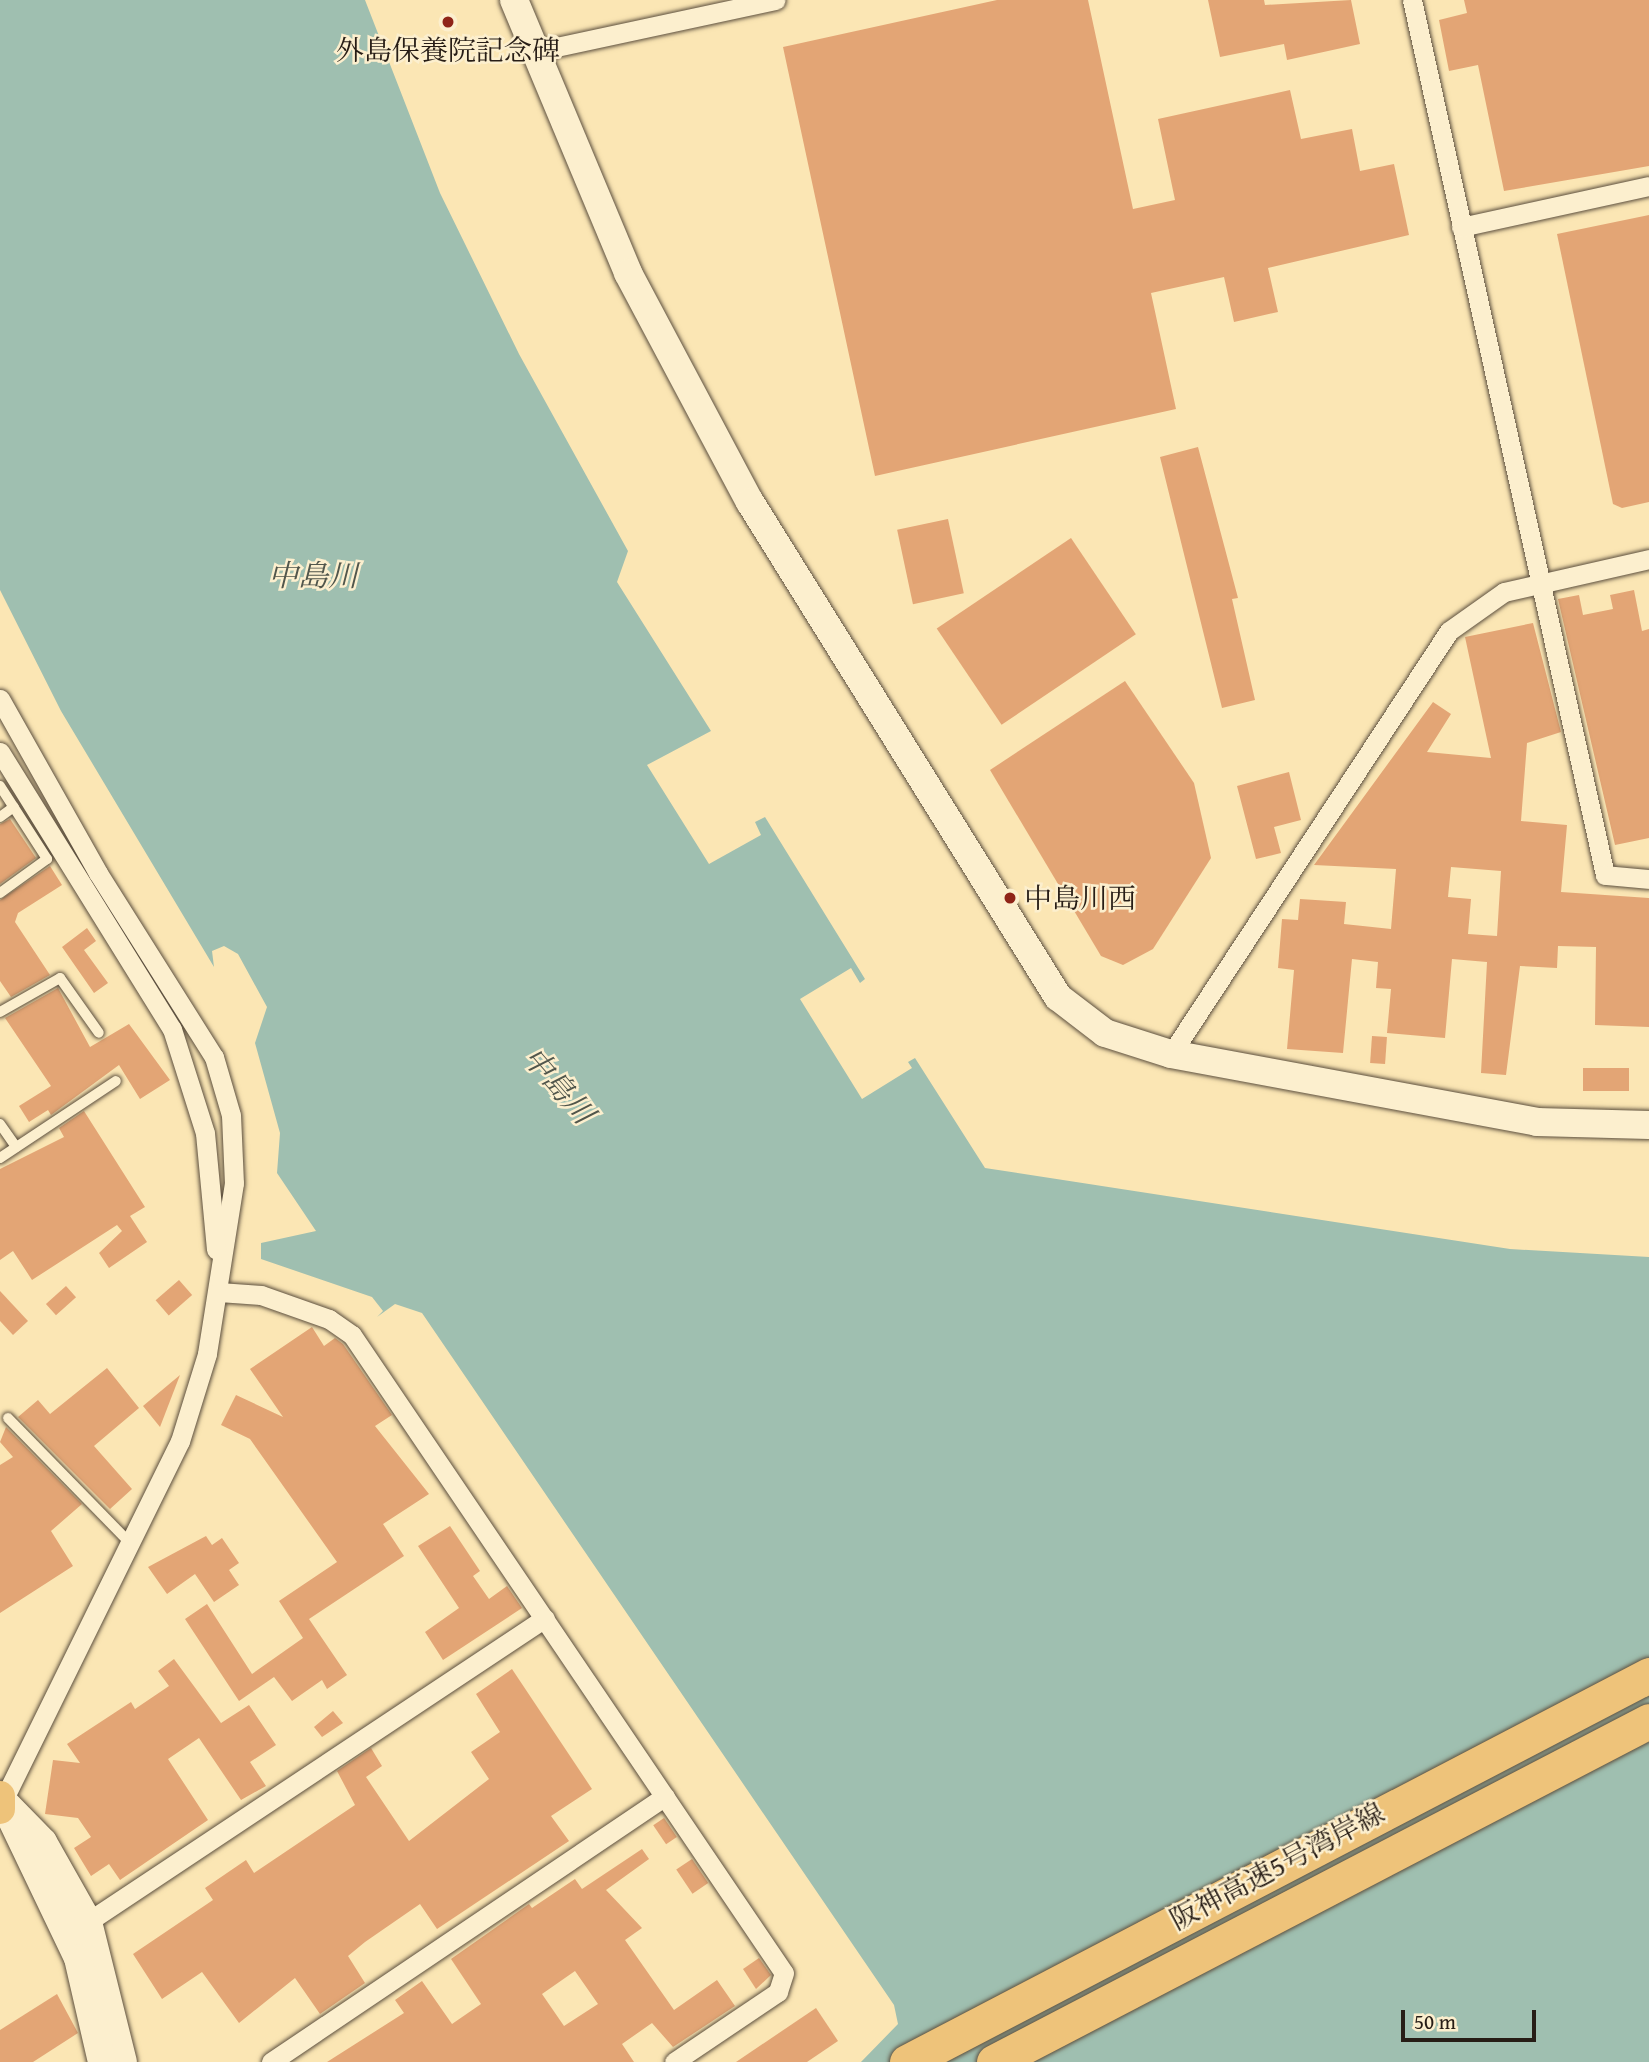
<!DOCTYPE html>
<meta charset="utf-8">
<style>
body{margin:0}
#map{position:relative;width:1649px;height:2062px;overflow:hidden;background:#fbe6b4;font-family:"Gentium Book Plus","Noto Serif JP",serif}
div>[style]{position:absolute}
.water>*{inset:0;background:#9fbfb0}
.building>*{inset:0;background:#e3a575;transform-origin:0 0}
.roads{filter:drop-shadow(0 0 2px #5c4f3e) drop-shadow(0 0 2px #5c4f3e)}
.lane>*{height:10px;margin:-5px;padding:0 5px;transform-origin:5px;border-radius:5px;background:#fcefce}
.street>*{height:19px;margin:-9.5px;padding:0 9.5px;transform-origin:9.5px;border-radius:9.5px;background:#fcefce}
.secondary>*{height:28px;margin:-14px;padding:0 14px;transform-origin:14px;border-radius:14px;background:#fcefce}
.primary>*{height:30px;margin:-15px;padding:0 15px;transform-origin:15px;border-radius:15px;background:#eec37a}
.highway>*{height:35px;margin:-17.5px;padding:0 17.5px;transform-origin:17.5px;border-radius:17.5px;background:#eec37a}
.dots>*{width:19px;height:19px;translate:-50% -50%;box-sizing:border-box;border:4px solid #fcefce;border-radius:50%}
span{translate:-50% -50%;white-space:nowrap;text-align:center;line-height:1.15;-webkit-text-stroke:5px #fcefce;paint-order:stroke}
.poi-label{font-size:28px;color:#271d16}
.left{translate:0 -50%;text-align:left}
.street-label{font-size:28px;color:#271d16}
.water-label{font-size:30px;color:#51564c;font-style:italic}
.scale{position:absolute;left:1401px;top:2010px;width:135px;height:32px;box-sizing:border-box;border:4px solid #271d16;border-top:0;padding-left:9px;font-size:21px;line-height:24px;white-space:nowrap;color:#271d16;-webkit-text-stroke:5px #fcefce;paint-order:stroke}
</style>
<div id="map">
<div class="water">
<div style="clip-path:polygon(0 0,365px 0,440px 193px,519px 354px,628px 551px,617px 582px,711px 731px,647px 765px,709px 864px,761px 835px,755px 822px,765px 817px,865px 979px,860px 983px,851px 968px,800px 999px,862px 1099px,912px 1068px,908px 1062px,915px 1058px,985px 1168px,1510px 1249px,1649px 1257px,1649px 2062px,861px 2062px,898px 2024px,894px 2005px,422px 1313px,395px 1304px,377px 1317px,383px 1311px,372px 1297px,261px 1259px,261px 1243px,316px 1231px,277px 1173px,280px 1133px,255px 1043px,267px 1007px,238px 954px,224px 946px,212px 951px,214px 967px,61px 711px,0 590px)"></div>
</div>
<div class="building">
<div style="clip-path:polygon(997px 0,1088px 0,1133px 209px,1175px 200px,1158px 119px,1290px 90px,1301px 139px,1352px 129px,1360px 171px,1394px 164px,1409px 235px,1268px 268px,1278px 312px,1234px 322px,1224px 277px,1151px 293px,1176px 409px,875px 476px,783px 47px)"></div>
<div style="clip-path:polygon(1208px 0,1264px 0,1265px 5px,1351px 0,1360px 44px,1287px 60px,1284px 44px,1220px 57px)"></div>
<div style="clip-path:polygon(1464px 0,1649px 0,1649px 166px,1504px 191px,1478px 65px,1449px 71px,1439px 20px,1467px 13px)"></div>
<div style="clip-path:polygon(1649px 215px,1649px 502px,1622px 508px,1613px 504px,1557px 234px)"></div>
<div style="clip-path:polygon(1198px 447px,1238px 598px,1232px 599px,1255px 700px,1222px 708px,1160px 457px)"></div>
<div style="left:948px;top:519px;width:76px;height:52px;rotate:78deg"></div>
<div style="left:1071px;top:538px;width:116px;height:162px;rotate:56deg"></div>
<div style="clip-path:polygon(1634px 590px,1642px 631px,1649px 629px,1649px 838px,1615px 845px,1558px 599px,1579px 595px,1583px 615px,1613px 609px,1610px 595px)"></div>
<div style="clip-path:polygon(evenodd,1533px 623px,1561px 732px,1527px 743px,1521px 821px,1567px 825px,1561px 892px,1649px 898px,1649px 1027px,1595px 1025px,1596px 947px,1558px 946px,1557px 968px,1520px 966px,1506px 1075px,1481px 1073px,1487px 962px,1452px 959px,1445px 1038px,1387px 1033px,1391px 989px,1376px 988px,1378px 962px,1352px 959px,1343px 1053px,1287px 1049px,1294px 970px,1278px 968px,1282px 919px,1298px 920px,1300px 899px,1346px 902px,1344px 924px,1391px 929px,1396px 869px,1314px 865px,1433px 702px,1451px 714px,1427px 752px,1491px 758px,1465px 637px,1533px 623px,1451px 867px,1501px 871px,1497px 936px,1468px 934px,1471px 899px,1448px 897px,1451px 867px)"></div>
<div style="clip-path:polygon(1125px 681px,1194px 783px,1211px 858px,1153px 949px,1123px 965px,1101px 956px,990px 770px)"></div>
<div style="clip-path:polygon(1289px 772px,1301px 820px,1274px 827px,1281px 853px,1256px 859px,1237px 786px)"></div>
<div style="clip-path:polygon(10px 819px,36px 858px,0 884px,0 824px)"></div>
<div style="clip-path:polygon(50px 866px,62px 885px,18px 913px,15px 922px,50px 975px,11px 997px,0 981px,0 900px)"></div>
<div style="clip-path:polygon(87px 928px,96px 941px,84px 950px,108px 983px,94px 993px,62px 947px)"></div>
<div style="clip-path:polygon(58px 988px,90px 1047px,129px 1024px,170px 1080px,140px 1099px,119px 1065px,51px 1115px,48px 1110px,29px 1122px,19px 1106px,51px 1086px,5px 1018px)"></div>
<div style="left:1372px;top:1036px;width:15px;height:27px;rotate:4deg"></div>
<div style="left:1583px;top:1068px;width:46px;height:23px"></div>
<div style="clip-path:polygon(84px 1111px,145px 1207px,130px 1216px,147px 1242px,109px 1268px,99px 1253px,122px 1231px,117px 1225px,32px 1280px,13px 1251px,0 1260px,0 1169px,64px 1137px,59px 1128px)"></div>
<div style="left:179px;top:1280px;width:20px;height:31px;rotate:49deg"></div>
<div style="left:66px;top:1286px;width:15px;height:27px;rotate:48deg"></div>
<div style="clip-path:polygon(0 1291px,28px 1321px,13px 1335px,0 1321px)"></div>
<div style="clip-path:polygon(312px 1327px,324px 1346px,335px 1338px,343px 1344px,392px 1415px,375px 1426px,429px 1494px,383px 1524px,404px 1556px,309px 1619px,347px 1675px,327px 1689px,322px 1680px,292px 1701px,274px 1677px,239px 1701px,185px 1619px,207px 1604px,252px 1674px,303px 1638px,279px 1601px,337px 1562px,250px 1439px,221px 1425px,236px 1395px,283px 1417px,250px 1369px)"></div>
<div style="clip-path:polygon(107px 1368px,139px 1408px,94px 1446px,132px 1489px,110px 1509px,18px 1417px,38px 1400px,50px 1414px)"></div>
<div style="clip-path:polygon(180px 1375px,160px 1427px,143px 1406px)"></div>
<div style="clip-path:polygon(6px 1427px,82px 1504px,51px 1531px,73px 1566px,0 1613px,0 1465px,13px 1457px,0 1442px)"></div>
<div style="clip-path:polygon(450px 1526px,480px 1571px,473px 1576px,489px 1599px,507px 1586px,522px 1608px,443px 1660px,425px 1632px,459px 1608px,418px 1546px)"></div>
<div style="clip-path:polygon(206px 1536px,212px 1545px,222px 1538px,239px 1563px,229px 1570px,239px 1585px,214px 1602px,195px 1574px,167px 1594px,148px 1567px)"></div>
<div style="clip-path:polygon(174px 1659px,221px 1723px,249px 1705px,276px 1745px,250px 1762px,266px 1786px,241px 1800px,199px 1738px,168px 1759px,208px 1820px,120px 1880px,109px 1864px,91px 1876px,74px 1848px,91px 1837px,78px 1818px,45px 1814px,53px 1760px,80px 1763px,67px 1744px,131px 1702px,135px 1709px,169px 1686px,158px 1671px)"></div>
<div style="clip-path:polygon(512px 1669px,592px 1789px,551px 1816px,569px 1841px,437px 1929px,420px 1904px,365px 1942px,348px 1956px,365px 1983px,320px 2014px,295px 1978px,239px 2023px,202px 1972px,162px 1999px,133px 1954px,213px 1900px,205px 1888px,246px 1860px,254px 1873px,355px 1805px,337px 1771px,371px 1748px,382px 1766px,366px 1777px,409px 1841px,489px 1779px,471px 1752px,500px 1732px,476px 1694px)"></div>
<div style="clip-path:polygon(333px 1711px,343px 1723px,322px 1737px,314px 1727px)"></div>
<div style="left:664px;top:1818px;width:23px;height:13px;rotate:56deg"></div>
<div style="clip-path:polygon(evenodd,642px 1849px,649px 1859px,606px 1890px,642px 1928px,625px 1940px,674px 2010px,717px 1980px,735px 2006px,673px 2047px,652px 2023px,622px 2044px,634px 2062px,327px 2062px,404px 2013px,395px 2000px,422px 1981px,452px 2024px,481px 2004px,451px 1959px,529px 1904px,532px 1908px,575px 1879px,582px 1889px,642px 1849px,575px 1971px,598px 2004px,564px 2026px,542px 1994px,575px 1971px)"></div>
<div style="left:692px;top:1859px;width:29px;height:19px;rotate:56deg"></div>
<div style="clip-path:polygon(759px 1958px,771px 1975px,756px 1989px,743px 1969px)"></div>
<div style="clip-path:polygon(57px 1994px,78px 2033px,33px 2062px,0 2062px,0 2030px)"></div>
<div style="clip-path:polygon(816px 2008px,838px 2041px,807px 2062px,736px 2062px)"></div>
</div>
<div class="roads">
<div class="lane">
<div style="left:0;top:786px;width:87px;rotate:57.2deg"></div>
<div style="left:47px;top:859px;width:58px;rotate:144.1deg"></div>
<div style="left:0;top:817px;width:17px;rotate:-36deg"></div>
<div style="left:0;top:1012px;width:69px;rotate:-29.5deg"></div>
<div style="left:60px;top:978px;width:67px;rotate:54.7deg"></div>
<div style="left:0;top:1124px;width:28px;rotate:55deg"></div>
<div style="left:0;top:1158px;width:139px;rotate:-33.6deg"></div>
<div style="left:8px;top:1418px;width:177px;rotate:45.7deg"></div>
</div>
<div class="street">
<div style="left:1412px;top:0;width:896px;rotate:77.56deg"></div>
<div style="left:1605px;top:875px;width:44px;rotate:5.2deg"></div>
<div style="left:533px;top:52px;width:248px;rotate:-12.1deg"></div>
<div style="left:1461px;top:227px;width:192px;rotate:-12.3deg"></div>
<div style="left:0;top:699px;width:200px;rotate:60.6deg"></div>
<div style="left:98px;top:873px;width:218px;rotate:57.8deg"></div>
<div style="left:214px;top:1057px;width:60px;rotate:73.7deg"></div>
<div style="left:231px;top:1115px;width:68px;rotate:87.5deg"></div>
<div style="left:234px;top:1183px;width:173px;rotate:99deg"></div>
<div style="left:207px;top:1354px;width:91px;rotate:107.2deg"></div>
<div style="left:180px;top:1441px;width:401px;rotate:116.2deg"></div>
<div style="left:0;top:752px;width:326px;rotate:58.2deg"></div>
<div style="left:172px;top:1029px;width:109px;rotate:72.4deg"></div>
<div style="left:205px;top:1133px;width:117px;rotate:84.6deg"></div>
<div style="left:1171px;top:1054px;width:506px;rotate:-56.69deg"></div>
<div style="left:1449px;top:631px;width:67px;rotate:-35.3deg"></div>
<div style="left:1504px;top:592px;width:149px;rotate:-12.8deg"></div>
<div style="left:219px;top:1292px;width:42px;rotate:4.1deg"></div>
<div style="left:261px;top:1295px;width:72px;rotate:19.4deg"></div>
<div style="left:329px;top:1319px;width:28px;rotate:35deg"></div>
<div style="left:352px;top:1335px;width:770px;rotate:55.9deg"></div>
<div style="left:784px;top:1973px;width:20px;rotate:108deg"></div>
<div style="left:778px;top:1992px;width:125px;rotate:146.1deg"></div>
<div style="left:80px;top:1927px;width:558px;rotate:-33.6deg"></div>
<div style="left:271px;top:2062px;width:475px;rotate:-34deg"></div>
</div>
<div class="secondary">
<div style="left:514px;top:0;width:296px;rotate:67.3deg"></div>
<div style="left:628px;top:273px;width:259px;rotate:62deg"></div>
<div style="left:750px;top:502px;width:583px;rotate:58.11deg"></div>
<div style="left:1058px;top:997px;width:59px;rotate:37.5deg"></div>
<div style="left:1105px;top:1033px;width:69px;rotate:17.7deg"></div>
<div style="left:1171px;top:1054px;width:372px;rotate:10.5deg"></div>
<div style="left:1537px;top:1122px;width:112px;rotate:1.5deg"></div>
<div style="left:3px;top:1801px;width:57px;rotate:45.7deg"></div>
<div style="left:43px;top:1842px;width:92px;rotate:60.6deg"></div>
<div style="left:88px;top:1922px;width:144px;rotate:76deg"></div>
<div style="left:10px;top:1816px;width:157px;rotate:64.4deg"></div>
<div style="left:78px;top:1958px;width:107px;rotate:77deg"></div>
</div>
<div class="primary">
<div style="left:0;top:1796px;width:13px;rotate:90deg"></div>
</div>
<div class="highway">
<div style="left:907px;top:2062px;width:837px;rotate:-27.54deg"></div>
<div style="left:994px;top:2062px;width:738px;rotate:-27.5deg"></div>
</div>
</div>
<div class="dots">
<div style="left:448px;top:22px;background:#8f2418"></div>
<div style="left:1010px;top:898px;background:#8f2418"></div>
</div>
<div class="poi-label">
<span style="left:448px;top:50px">外島保養院記念碑</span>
<span class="left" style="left:1024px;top:898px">中島川西</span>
</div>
<div class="street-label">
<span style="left:1277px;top:1866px;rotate:-28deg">阪神高速5号湾岸線</span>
</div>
<div class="water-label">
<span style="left:313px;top:575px">中島川</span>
<span style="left:559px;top:1085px;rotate:49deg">中島川</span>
</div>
<div class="scale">50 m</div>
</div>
